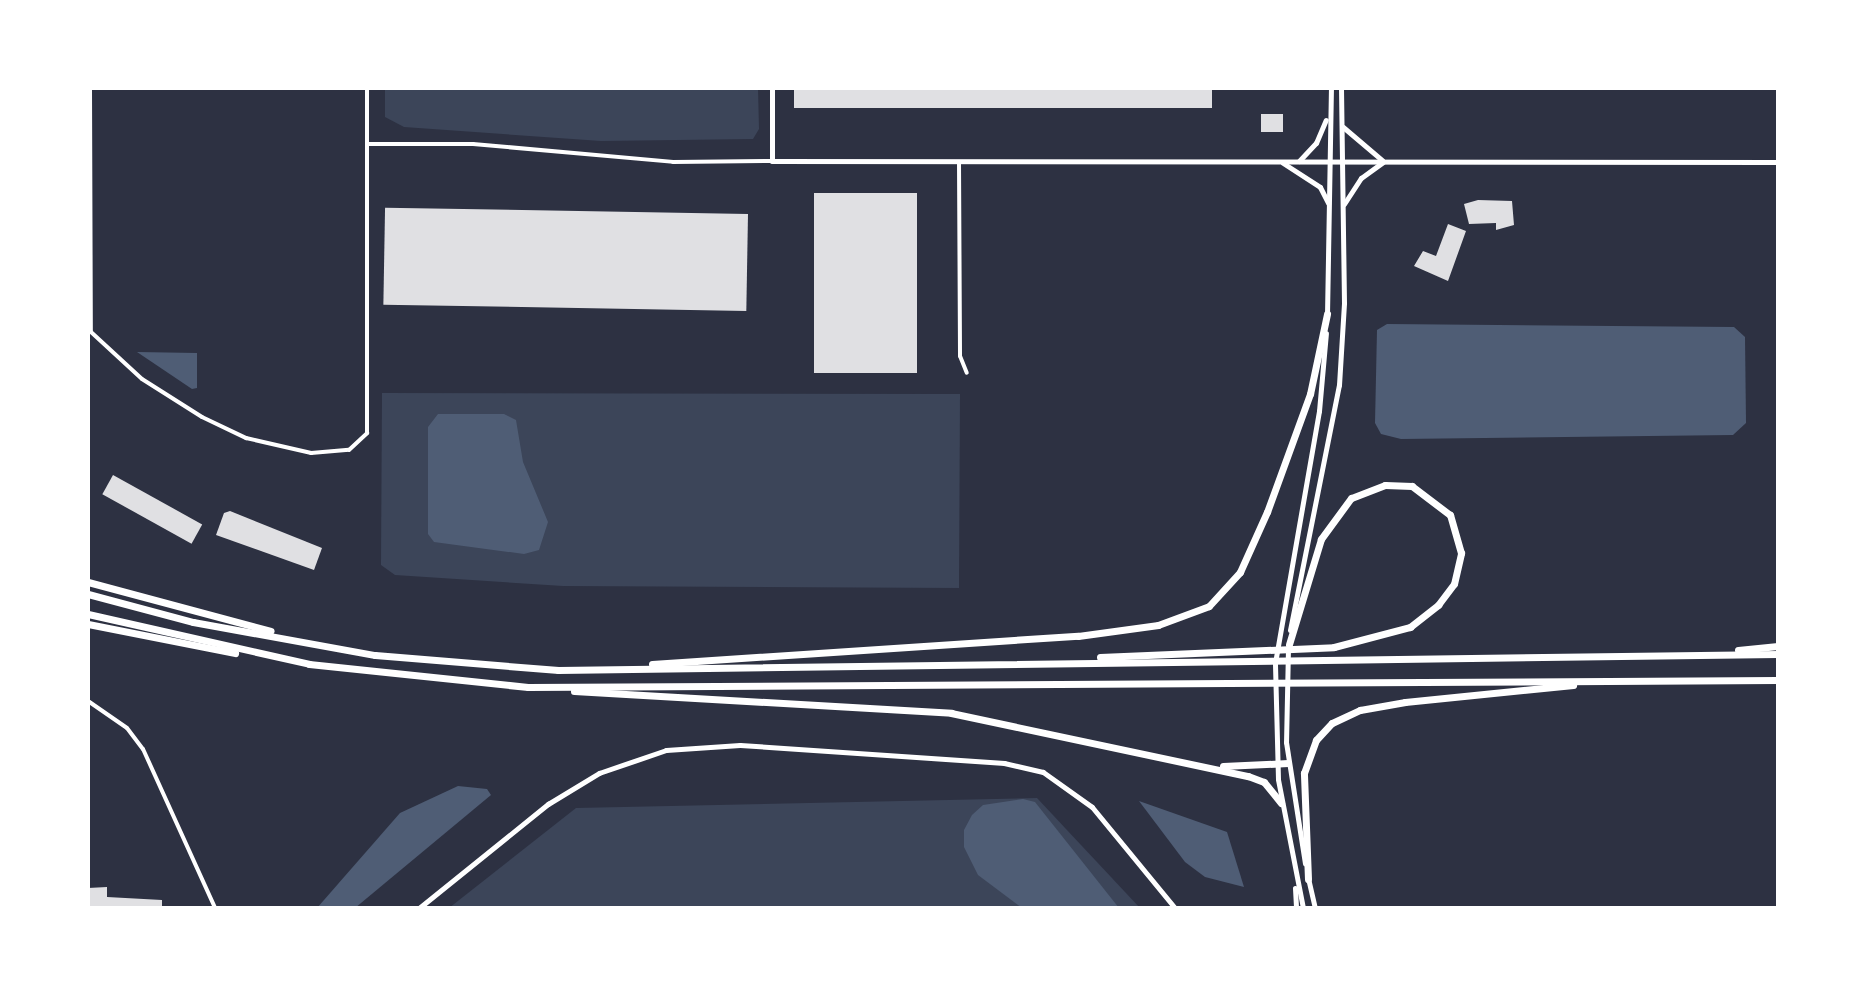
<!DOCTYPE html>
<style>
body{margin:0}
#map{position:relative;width:1866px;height:996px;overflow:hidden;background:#2d3142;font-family:Rubik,sans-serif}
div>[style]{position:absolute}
.green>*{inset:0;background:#3c4559}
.water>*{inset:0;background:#4f5d75}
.building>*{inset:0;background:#e0e0e3;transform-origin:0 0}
.minor>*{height:4px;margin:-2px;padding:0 2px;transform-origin:2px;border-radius:2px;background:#fff}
.tertiary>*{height:5px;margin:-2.5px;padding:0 2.5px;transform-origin:2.5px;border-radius:2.5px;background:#fff}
.motorway>*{height:7px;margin:-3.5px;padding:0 3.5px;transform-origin:3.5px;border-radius:3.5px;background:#fff}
span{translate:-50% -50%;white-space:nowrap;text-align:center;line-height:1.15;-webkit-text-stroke:7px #fff;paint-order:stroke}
.frame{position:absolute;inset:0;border:90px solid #fff;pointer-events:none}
</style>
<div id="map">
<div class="green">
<div style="clip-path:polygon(385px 88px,758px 88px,759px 129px,753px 139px,601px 141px,404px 127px,385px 117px)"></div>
<div style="clip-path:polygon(382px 393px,960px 394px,959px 588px,563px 586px,395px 575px,381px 565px)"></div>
<div style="clip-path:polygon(1037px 798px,1140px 908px,449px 908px,576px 808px)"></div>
</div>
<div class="water">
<div style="clip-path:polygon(1387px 324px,1734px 327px,1745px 337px,1746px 423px,1733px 435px,1401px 439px,1381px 434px,1375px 423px,1377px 330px)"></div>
<div style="clip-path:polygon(137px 352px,197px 353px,197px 388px,192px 389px)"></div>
<div style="clip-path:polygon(438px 414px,504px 414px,516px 420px,523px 462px,548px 522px,539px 550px,524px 554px,434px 542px,428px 534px,428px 427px)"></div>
<div style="clip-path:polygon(458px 786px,487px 789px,491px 795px,355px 908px,317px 908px,400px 813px)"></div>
<div style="clip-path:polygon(1023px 799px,1035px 802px,1119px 908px,1022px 908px,978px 875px,964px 847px,964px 830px,972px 815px,983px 805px)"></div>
<div style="clip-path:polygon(1139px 801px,1227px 832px,1244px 887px,1205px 877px,1185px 862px)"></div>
</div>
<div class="building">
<div style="left:794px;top:88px;width:418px;height:20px"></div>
<div style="left:1261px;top:114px;width:22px;height:18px"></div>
<div style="left:814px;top:193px;width:103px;height:180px"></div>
<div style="clip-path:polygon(1478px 200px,1512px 201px,1514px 225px,1496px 230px,1496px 223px,1469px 224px,1464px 204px)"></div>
<div style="left:748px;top:214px;width:97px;height:363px;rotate:91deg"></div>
<div style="clip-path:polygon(1448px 224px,1466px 231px,1448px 281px,1414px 266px,1423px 251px,1436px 256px)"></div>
<div style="left:113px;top:475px;width:102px;height:22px;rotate:29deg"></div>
<div style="clip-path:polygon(230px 511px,322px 548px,314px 570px,216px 535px,224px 513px)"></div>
<div style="clip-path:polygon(107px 887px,107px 897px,162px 900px,162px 908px,88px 908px,88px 888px)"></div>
</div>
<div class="minor">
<div style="left:90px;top:88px;width:244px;rotate:89.8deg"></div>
<div style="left:91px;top:332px;width:69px;rotate:42.7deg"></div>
<div style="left:142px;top:379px;width:71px;rotate:32.3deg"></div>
<div style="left:202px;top:417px;width:49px;rotate:25.5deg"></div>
<div style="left:246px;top:438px;width:67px;rotate:13deg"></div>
<div style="left:311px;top:453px;width:38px;rotate:-5deg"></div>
<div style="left:349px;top:450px;width:25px;rotate:-43deg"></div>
<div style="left:367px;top:433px;width:345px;rotate:-90deg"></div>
<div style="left:367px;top:144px;width:106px"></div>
<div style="left:473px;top:144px;width:201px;rotate:5.1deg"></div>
<div style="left:673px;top:162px;width:99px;rotate:-0.6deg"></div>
<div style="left:959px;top:162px;width:194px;rotate:89.7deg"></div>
<div style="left:960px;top:356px;width:18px;rotate:68deg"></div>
<div style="left:88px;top:701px;width:47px;rotate:34.7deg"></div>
<div style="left:127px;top:728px;width:26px;rotate:53deg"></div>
<div style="left:143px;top:749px;width:175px;rotate:65.6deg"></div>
</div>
<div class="tertiary">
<div style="left:772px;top:88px;width:73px;rotate:90deg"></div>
<div style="left:772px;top:161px;width:1006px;rotate:0.06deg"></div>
<div style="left:1343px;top:127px;width:52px;rotate:40.4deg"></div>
<div style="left:1299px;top:161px;width:25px;rotate:-47deg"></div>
<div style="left:1316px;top:143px;width:25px;rotate:-67deg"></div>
<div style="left:1283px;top:163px;width:44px;rotate:33deg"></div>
<div style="left:1320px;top:187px;width:18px;rotate:63deg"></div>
<div style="left:1344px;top:204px;width:31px;rotate:-57deg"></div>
<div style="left:1361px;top:178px;width:27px;rotate:-36deg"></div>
<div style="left:1327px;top:315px;width:227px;rotate:-89deg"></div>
<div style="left:1290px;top:630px;width:250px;rotate:-78.7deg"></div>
<div style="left:1339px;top:385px;width:82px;rotate:-86.5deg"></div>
<div style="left:1344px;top:303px;width:215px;rotate:-90.8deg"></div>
<div style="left:1288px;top:648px;width:94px;rotate:91.2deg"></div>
<div style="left:1286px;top:742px;width:123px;rotate:81.1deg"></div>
<div style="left:1308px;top:878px;width:31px;rotate:77deg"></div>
<div style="left:1295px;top:888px;width:20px;rotate:87deg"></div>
<div style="left:419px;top:908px;width:166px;rotate:-38.9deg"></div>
<div style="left:548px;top:804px;width:60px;rotate:-31.3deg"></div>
<div style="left:599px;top:773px;width:71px;rotate:-18.9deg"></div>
<div style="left:666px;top:750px;width:74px;rotate:-3.9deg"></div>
<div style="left:740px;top:745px;width:265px;rotate:3.9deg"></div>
<div style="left:1004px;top:763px;width:40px;rotate:13deg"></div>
<div style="left:1043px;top:772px;width:60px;rotate:35.5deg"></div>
<div style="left:1092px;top:807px;width:131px;rotate:50.6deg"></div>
<div style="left:1303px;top:908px;width:131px;rotate:-101deg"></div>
<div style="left:1278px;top:779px;width:116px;rotate:-91.5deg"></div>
<div style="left:1275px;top:663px;width:256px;rotate:-80.1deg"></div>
<div style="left:1319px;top:411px;width:78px;rotate:-84.9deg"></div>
</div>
<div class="motorway">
<div style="left:88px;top:582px;width:189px;rotate:15deg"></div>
<div style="left:88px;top:594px;width:109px;rotate:14.9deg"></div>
<div style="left:193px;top:622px;width:185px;rotate:10.3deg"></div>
<div style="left:375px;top:655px;width:184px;rotate:4.7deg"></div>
<div style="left:558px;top:670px;width:1220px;rotate:-0.75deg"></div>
<div style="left:88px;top:614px;width:227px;rotate:12.7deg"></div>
<div style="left:309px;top:664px;width:220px;rotate:6deg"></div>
<div style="left:528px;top:687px;width:1250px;rotate:-0.32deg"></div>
<div style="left:88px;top:624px;width:150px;rotate:11.2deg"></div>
<div style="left:1738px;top:650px;width:40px;rotate:-5.7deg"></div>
<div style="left:1100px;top:657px;width:234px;rotate:-2.4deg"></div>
<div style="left:1334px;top:647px;width:79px;rotate:-14.7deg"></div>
<div style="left:1410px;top:627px;width:36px;rotate:-38deg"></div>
<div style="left:1438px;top:605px;width:26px;rotate:-53deg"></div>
<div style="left:1454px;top:584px;width:32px;rotate:-77deg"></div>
<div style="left:1461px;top:553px;width:40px;rotate:-106deg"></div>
<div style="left:1450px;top:515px;width:48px;rotate:-142.7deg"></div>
<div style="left:1412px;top:486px;width:27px;rotate:-178deg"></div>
<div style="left:1385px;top:485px;width:36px;rotate:159deg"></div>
<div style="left:1351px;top:498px;width:51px;rotate:126.2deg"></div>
<div style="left:1321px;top:539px;width:110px;rotate:106.9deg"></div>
<div style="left:652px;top:664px;width:427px;rotate:-3.8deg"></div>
<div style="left:1078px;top:636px;width:81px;rotate:-7.8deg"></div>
<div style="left:1158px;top:625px;width:54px;rotate:-20.4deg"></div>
<div style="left:1209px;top:606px;width:46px;rotate:-47.6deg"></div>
<div style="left:1240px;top:572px;width:66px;rotate:-65.8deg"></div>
<div style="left:1267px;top:512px;width:126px;rotate:-70deg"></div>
<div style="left:1310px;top:394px;width:82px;rotate:-78deg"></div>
<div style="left:574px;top:691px;width:378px;rotate:3.3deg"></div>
<div style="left:951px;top:713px;width:304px;rotate:12deg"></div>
<div style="left:1248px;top:776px;width:17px;rotate:21deg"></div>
<div style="left:1264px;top:782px;width:27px;rotate:51deg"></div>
<div style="left:1223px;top:766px;width:65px;rotate:-2.6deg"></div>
<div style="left:1308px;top:879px;width:106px;rotate:-92.2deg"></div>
<div style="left:1304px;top:773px;width:35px;rotate:-70deg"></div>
<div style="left:1316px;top:740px;width:23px;rotate:-47deg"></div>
<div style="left:1332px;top:723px;width:31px;rotate:-25deg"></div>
<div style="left:1360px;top:710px;width:46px;rotate:-10.1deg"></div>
<div style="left:1405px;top:702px;width:169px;rotate:-5.8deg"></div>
</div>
<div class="frame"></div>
</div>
